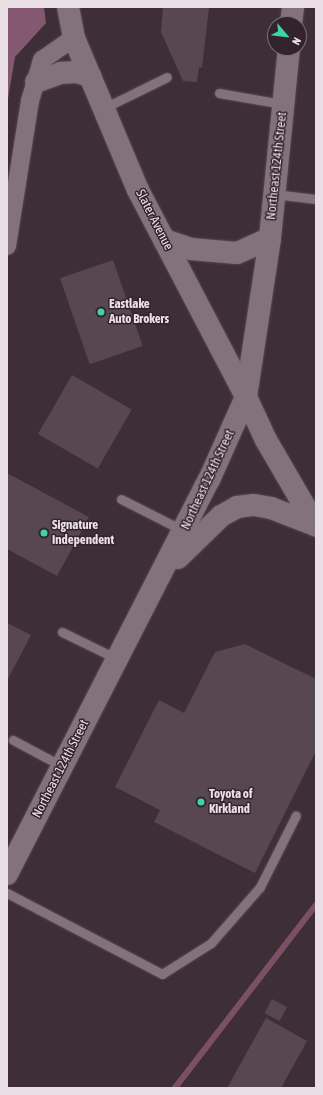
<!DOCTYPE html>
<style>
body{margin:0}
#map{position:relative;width:323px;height:1095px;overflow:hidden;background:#3e2e36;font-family:"Asap Condensed",sans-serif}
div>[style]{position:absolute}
.forest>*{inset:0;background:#845870}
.stream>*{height:5.5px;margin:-2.75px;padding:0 2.75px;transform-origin:2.75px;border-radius:2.75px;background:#7b5067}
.building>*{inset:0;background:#584750;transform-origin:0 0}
.roads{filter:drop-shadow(0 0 1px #574a51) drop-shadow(0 0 1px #574a51)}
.service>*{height:9px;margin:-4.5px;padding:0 4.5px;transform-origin:4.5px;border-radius:4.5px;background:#84727b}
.minor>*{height:18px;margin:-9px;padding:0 9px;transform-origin:9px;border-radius:9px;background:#84727b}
.tertiary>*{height:22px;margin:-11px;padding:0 11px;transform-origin:11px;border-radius:11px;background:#84727b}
.secondary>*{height:22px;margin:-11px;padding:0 11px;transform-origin:11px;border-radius:11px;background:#84727b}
.dots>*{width:11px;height:11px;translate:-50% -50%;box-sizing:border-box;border:2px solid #33242c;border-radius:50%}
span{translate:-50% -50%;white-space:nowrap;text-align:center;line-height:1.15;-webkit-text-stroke:3px #33242c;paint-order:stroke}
.street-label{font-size:13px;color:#e9dfe4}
.poi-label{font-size:13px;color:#e9dfe4;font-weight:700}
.left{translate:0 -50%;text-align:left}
.frame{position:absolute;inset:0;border:8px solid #e9dfe4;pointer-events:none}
.north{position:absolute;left:267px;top:16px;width:40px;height:40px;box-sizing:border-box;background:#33242c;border:1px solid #7c6f76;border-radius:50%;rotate:118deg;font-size:11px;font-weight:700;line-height:16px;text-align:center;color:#e9dfe4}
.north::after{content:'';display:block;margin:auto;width:14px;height:18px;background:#3ed4a3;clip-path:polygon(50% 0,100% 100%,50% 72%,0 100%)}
</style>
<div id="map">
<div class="forest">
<div style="clip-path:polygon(7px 7px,44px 7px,46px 23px,15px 57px,7px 105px)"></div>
</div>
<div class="stream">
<div style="left:175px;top:1088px;width:231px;rotate:-52.4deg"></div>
</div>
<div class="building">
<div style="clip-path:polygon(163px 7px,209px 7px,202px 68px,199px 67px,197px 82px,183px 81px,161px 32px)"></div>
<div style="left:113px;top:260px;width:91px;height:56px;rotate:71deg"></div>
<div style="left:72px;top:375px;width:69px;height:68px;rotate:30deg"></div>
<div style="clip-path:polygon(7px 473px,89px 517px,57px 576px,7px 549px)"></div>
<div style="clip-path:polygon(7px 623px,31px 635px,7px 681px)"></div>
<div style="clip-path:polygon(245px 644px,316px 679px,316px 751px,255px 873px,154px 822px,160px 810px,115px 787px,159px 700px,184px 713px,215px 652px)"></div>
<div style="left:272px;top:999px;width:17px;height:16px;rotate:28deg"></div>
<div style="clip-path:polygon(266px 1018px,307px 1041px,281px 1088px,227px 1088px)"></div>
</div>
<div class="roads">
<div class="service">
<div style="left:219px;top:93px;width:65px;rotate:9.8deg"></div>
<div style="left:104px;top:108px;width:70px;rotate:-26.2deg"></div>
<div style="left:274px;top:194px;width:42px;rotate:6.8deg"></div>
<div style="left:121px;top:499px;width:71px;rotate:26.9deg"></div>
<div style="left:62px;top:632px;width:61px;rotate:26.1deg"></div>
<div style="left:13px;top:740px;width:55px;rotate:28deg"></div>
<div style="left:7px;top:893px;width:175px;rotate:27.6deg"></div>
<div style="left:162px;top:974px;width:58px;rotate:-32.3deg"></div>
<div style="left:211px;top:943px;width:74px;rotate:-48.8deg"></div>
<div style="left:260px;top:887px;width:80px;rotate:-63.4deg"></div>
</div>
<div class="minor">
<div style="left:7px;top:246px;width:147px;rotate:-81deg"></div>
<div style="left:30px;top:101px;width:43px;rotate:-73.7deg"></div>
<div style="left:42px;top:60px;width:39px;rotate:-35deg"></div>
</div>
<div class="tertiary">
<div style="left:68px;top:7px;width:32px;rotate:79deg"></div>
<div style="left:74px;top:38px;width:165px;rotate:67.2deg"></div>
<div style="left:138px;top:190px;width:233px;rotate:62.4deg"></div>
<div style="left:36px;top:82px;width:27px;rotate:-20deg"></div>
<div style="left:61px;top:73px;width:15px;rotate:-4deg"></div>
<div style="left:76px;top:72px;width:15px;rotate:16deg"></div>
</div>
<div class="secondary">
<div style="left:291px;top:24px;width:17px;rotate:-83deg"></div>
<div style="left:164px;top:240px;width:28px;rotate:18deg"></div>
<div style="left:191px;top:249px;width:46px;rotate:5deg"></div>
<div style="left:237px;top:253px;width:36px;rotate:-24deg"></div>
<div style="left:246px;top:397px;width:47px;rotate:65.1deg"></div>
<div style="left:266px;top:440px;width:99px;rotate:59.8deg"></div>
<div style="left:178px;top:558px;width:60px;rotate:-44.3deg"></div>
<div style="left:221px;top:516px;width:18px;rotate:-29deg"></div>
<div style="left:237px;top:507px;width:17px;rotate:-7deg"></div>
<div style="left:254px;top:505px;width:17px;rotate:10deg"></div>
<div style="left:271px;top:508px;width:47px;rotate:21.1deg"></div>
<div style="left:7px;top:874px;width:443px;rotate:-62.9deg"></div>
<div style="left:209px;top:480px;width:91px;rotate:-66deg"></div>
<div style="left:246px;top:397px;width:161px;rotate:-81.4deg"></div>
<div style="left:270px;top:238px;width:191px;rotate:-84.3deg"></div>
</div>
</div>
<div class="dots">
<div style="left:101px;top:312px;background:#3ed4a3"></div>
<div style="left:44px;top:533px;background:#3ed4a3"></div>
<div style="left:201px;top:802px;background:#3ed4a3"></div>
</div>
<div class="street-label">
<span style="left:277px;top:166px;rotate:-84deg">Northeast 124th Street</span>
<span style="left:154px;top:220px;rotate:63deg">Slater Avenue</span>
<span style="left:208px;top:480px;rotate:-65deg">Northeast 124th Street</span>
<span style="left:61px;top:769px;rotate:-63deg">Northeast 124th Street</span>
</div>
<div class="poi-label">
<span class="left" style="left:109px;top:312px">Eastlake<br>Auto Brokers</span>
<span class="left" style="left:52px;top:533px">Signature<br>Independent</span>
<span class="left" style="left:209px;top:802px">Toyota of<br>Kirkland</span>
</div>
<div class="frame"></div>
<div class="north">N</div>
</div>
